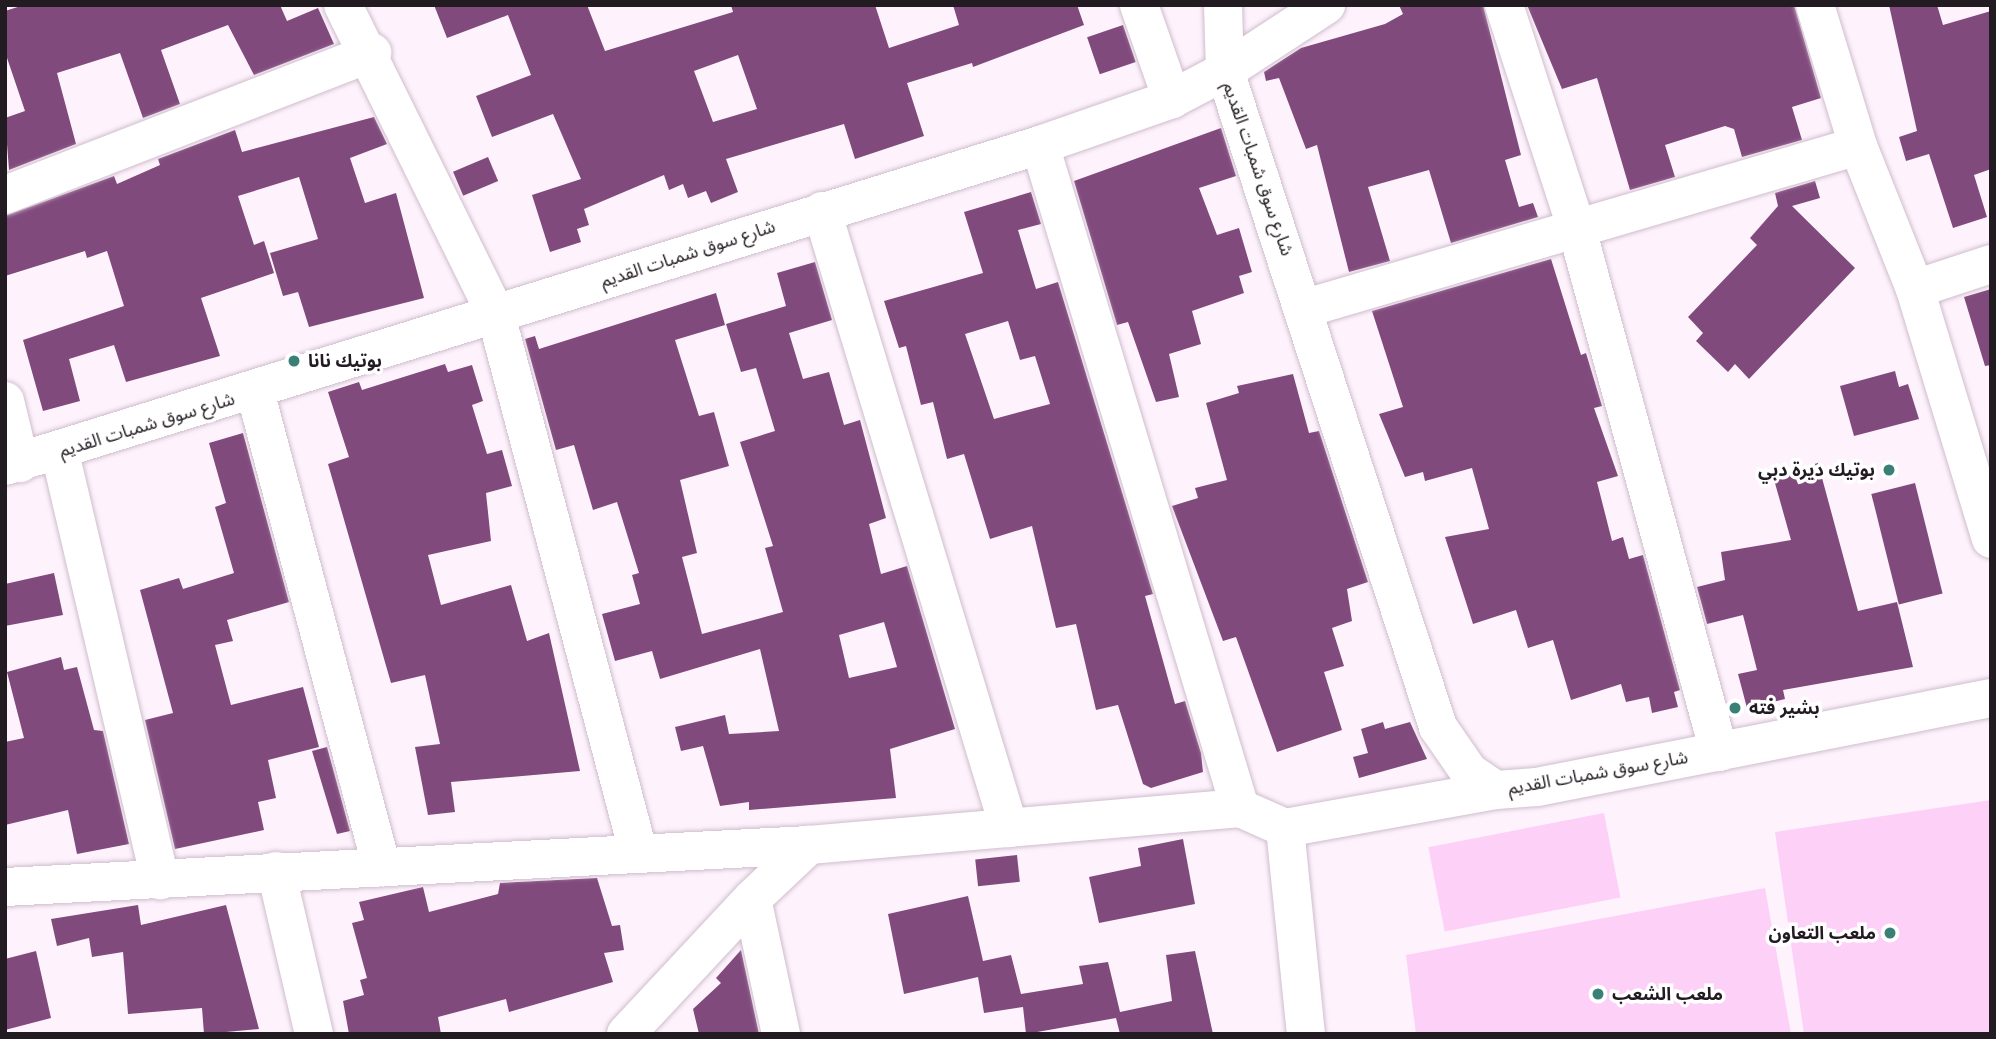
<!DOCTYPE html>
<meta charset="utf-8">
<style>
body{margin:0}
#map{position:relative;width:1996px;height:1039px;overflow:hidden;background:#fef3fd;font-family:"Varela Round","Noto Sans Arabic",sans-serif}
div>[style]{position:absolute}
.green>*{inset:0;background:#fcd0f7;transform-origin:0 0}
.building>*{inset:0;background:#814a7d;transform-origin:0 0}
.roads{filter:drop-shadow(0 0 2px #cfbdcd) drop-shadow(0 0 2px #cfbdcd)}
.minor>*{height:38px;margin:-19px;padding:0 19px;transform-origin:19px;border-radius:19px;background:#fff}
.dots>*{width:19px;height:19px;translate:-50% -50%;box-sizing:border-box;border:4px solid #fff;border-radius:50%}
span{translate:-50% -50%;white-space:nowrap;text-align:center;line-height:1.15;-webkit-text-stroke:7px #fff;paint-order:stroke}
.street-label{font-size:18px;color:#221c22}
.poi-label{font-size:18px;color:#221c22;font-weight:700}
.left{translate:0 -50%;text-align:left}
.right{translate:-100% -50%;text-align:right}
.frame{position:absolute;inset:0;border:7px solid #221c22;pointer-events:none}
</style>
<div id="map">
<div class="green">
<div style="clip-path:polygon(1991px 800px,1991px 1034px,1804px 1034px,1775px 832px)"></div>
<div style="left:1604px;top:813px;width:86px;height:179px;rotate:79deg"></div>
<div style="clip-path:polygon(1765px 888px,1791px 1034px,1416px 1034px,1406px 955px)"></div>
</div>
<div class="building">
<div style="clip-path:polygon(24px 5px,280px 5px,287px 21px,318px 8px,334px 44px,254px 75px,228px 25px,161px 50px,180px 104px,143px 118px,120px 53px,57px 73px,76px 144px,9px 170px,5px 118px,25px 111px,5px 52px,5px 11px)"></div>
<div style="clip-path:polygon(evenodd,434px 5px,587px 5px,605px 51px,733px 12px,731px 5px,875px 5px,889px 48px,959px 25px,953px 5px,1077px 5px,1084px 25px,973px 67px,972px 63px,907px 83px,924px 136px,855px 159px,844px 124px,726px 159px,738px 192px,711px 203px,706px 191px,688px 198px,683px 184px,669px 190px,664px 175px,584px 209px,589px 225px,577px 229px,581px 242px,550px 252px,532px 195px,581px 179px,553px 114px,492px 137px,476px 96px,531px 75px,508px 15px,447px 38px,434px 5px,738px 55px,757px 109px,713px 122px,694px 71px,738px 55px)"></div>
<div style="clip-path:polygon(1399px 5px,1483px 5px,1521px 155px,1505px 160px,1519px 207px,1533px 203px,1538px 217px,1451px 243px,1429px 170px,1368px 187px,1390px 261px,1349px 272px,1317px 145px,1306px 149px,1279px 78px,1266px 81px,1264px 72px,1301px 48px,1385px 24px,1403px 14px)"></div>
<div style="clip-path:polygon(1527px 5px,1794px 5px,1821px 98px,1792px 107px,1802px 140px,1742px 157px,1734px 129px,1725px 126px,1665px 145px,1675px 177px,1630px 190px,1597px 78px,1562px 89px)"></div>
<div style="clip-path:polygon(1889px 5px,1937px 5px,1943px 25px,1991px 11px,1991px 169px,1974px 175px,1987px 217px,1953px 228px,1929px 154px,1906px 161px,1899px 137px,1917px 131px)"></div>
<div style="left:1123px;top:25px;width:39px;height:38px;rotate:71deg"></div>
<div style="clip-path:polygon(374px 117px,387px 144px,350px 158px,365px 203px,396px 193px,424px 298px,309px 327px,298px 292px,283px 296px,270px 253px,318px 239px,299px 177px,238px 196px,254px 245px,264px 241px,274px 273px,201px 298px,220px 356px,126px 382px,114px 345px,69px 359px,80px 401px,43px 411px,23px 340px,124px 306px,107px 251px,87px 258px,85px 251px,5px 276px,5px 216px,114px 176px,117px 184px,160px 165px,158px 159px,235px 130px,242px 152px)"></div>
<div style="clip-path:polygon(1221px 128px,1236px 176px,1199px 188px,1217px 235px,1239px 228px,1252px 272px,1239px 276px,1244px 293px,1192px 311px,1201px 344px,1169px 354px,1179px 397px,1156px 402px,1128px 322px,1117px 325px,1074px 181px)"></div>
<div style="left:488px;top:157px;width:26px;height:38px;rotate:67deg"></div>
<div style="clip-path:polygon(1815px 181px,1820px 198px,1792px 206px,1855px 268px,1749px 379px,1735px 364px,1728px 372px,1696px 341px,1703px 333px,1688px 317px,1757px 245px,1750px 238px,1778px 206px,1775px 193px)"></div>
<div style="clip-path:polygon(evenodd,1031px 192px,1041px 224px,1018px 230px,1036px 289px,1058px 282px,1153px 594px,1145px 596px,1175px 704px,1185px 701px,1201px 753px,1203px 772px,1151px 788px,1143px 784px,1118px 705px,1096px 710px,1076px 624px,1056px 628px,1032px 526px,990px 539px,964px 454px,947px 459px,933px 402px,921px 405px,906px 346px,899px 348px,884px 301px,983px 273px,964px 212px,1031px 192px,1008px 321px,1020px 360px,1035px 356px,1050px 404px,994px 419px,965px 334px,1008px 321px)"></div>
<div style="clip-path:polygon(1551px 259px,1581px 355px,1586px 353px,1602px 406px,1594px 408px,1618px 476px,1597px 482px,1612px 541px,1623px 537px,1629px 559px,1643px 555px,1680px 690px,1674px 692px,1678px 707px,1652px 713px,1649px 697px,1626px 702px,1621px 684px,1571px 700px,1553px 640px,1528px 648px,1516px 610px,1473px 624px,1445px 537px,1489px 529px,1472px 468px,1425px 481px,1423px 472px,1405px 477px,1379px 414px,1403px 407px,1372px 311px)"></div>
<div style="clip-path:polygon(evenodd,815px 262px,832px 320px,789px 333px,803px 379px,829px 372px,844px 425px,860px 420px,886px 518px,869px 524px,881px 574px,907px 566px,955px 729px,890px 749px,896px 798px,749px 810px,749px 802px,720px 806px,703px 746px,681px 751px,675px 727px,725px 715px,729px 734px,779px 731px,760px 649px,660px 679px,652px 651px,615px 661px,602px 614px,640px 604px,632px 575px,639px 573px,617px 502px,593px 510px,574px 445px,556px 450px,525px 339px,535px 336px,539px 349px,716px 293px,725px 325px,675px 340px,699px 416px,714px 412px,729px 466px,680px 480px,697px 553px,682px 557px,702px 634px,783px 612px,765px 548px,773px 546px,740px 442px,775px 431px,756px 368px,741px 372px,726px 324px,786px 306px,777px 273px,815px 262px,884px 622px,897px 667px,849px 678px,839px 635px,884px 622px)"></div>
<div style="clip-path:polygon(1991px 289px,1991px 365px,1985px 366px,1964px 297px)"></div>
<div style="clip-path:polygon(445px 364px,448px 372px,472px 365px,483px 401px,472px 405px,487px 454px,502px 450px,512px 486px,486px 493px,491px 541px,428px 555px,441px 605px,511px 585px,527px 641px,549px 633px,580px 771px,451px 782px,455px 812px,428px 815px,415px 747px,440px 744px,425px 675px,391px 683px,328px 464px,349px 457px,328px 392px,359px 382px,362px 390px)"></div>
<div style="clip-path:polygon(1895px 371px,1899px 387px,1908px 384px,1919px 419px,1854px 436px,1840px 386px)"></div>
<div style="clip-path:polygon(1293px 374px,1309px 433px,1319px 431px,1368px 582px,1347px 589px,1352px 621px,1332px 628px,1344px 666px,1324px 672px,1342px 730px,1277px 752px,1236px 637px,1223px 641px,1172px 506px,1198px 498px,1195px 488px,1227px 480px,1206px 403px,1239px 393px,1237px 386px)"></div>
<div style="clip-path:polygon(243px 433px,289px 602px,227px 620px,233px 641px,215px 645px,231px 705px,303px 687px,319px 747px,268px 760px,276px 798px,258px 802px,264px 830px,175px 849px,145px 720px,173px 713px,140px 590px,179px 578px,183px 589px,234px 573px,215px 507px,226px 503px,209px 443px)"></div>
<div style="clip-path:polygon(1818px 463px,1858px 611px,1897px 602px,1913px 667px,1783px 690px,1785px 699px,1747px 708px,1738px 674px,1757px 670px,1743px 615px,1707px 624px,1697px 587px,1725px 580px,1721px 552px,1791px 540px,1773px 476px)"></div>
<div style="left:1915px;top:483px;width:114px;height:45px;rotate:76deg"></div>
<div style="clip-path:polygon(54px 573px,63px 615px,5px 626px,5px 584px)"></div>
<div style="clip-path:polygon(61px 657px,64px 670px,77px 667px,94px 730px,103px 731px,129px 844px,77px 854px,68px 810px,5px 825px,5px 742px,24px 738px,7px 672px)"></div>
<div style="clip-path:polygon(1383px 722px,1385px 729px,1410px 722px,1427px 759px,1359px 778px,1353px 757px,1368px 753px,1361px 729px)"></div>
<div style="clip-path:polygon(327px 747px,350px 831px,337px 834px,312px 751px)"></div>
<div style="clip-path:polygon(1183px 839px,1195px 904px,1099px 923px,1089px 877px,1141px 866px,1138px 848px)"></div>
<div style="left:1017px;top:855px;width:27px;height:42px;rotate:84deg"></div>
<div style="clip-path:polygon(597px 878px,612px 926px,620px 925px,624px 950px,604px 953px,613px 982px,509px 1012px,506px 999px,438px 1017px,441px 1034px,349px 1034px,343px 1001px,364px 995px,360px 980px,367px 978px,352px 923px,364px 920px,359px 902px,423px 887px,429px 912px,498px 894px,500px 883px)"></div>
<div style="clip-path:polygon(968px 896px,983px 961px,1011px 955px,1021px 994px,1083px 984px,1079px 966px,1108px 962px,1120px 1012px,1172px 1001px,1166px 955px,1195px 951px,1213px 1034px,1120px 1034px,1116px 1018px,1026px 1034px,1023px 1007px,984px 1013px,978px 977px,904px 994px,888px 914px)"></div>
<div style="clip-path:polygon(138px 905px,141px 925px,226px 905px,259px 1029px,204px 1034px,202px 1008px,128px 1014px,123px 952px,92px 957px,89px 938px,57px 946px,51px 919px)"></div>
<div style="clip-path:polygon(741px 950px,759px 1034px,699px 1034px,693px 1009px,721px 983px,716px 978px)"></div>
<div style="clip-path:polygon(36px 951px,51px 1018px,5px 1030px,5px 959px)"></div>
</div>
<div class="roads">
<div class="minor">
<div style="left:343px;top:5px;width:346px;rotate:63.7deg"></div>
<div style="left:496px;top:315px;width:554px;rotate:75.16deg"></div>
<div style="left:1139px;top:5px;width:100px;rotate:70.7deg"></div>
<div style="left:1223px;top:5px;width:66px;rotate:88.3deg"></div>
<div style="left:1504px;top:5px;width:240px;rotate:72deg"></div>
<div style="left:1578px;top:233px;width:538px;rotate:74.8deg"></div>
<div style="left:1815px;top:5px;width:147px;rotate:73deg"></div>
<div style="left:1858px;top:146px;width:154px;rotate:68.3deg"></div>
<div style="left:1915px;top:289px;width:261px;rotate:73.1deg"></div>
<div style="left:1225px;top:71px;width:121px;rotate:-33.2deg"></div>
<div style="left:1040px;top:145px;width:693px;rotate:73.21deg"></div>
<div style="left:5px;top:195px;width:394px;rotate:-21.2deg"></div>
<div style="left:822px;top:211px;width:645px;rotate:73.14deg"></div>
<div style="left:1915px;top:289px;width:80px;rotate:-18.2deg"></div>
<div style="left:1306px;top:308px;width:575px;rotate:-16.36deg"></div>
<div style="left:255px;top:391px;width:493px;rotate:75.1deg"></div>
<div style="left:5px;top:401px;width:64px;rotate:76.4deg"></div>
<div style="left:60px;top:453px;width:439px;rotate:76.8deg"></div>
<div style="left:5px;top:466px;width:1084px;rotate:-17.23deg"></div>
<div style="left:1040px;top:145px;width:140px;rotate:-19.2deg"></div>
<div style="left:1172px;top:99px;width:60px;rotate:-27.8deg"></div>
<div style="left:1225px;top:71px;width:690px;rotate:72.01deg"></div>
<div style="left:1438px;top:727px;width:55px;rotate:55.4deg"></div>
<div style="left:1469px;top:772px;width:32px;rotate:34deg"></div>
<div style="left:1496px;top:790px;width:41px;rotate:-4.2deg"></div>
<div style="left:1537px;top:787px;width:463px;rotate:-11.1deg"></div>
<div style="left:1285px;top:828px;width:207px;rotate:84.2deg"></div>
<div style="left:276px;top:871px;width:167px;rotate:76.9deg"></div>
<div style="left:5px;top:887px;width:805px;rotate:-2.99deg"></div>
<div style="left:809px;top:845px;width:433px;rotate:-4.9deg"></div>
<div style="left:1240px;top:808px;width:49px;rotate:24deg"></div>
<div style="left:1285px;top:828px;width:214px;rotate:-10.2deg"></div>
<div style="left:626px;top:1034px;width:185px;rotate:-47deg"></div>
<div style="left:781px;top:1034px;width:138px;rotate:-102.1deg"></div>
<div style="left:752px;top:899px;width:79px;rotate:-43.5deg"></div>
</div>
</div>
<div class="dots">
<div style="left:294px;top:361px;background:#3b8077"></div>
<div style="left:1889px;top:470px;background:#3b8077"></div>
<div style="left:1735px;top:708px;background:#3b8077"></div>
<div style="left:1890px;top:933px;background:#3b8077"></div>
<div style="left:1598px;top:994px;background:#3b8077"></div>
</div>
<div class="street-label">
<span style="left:1258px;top:169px;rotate:71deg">شارع سوق شمبات القديم</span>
<span style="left:688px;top:254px;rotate:-18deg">شارع سوق شمبات القديم</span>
<span style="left:147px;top:425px;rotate:-17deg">شارع سوق شمبات القديم</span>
<span style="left:1598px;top:773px;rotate:-10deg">شارع سوق شمبات القديم</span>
</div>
<div class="poi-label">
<span class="left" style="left:308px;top:361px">بوتيك نانا</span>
<span class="right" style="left:1875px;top:470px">بوتيك ديرة دبي</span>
<span class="left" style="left:1749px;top:708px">بشير فته</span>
<span class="right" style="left:1876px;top:933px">ملعب التعاون</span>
<span class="left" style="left:1612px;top:994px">ملعب الشعب</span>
</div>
<div class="frame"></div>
</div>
